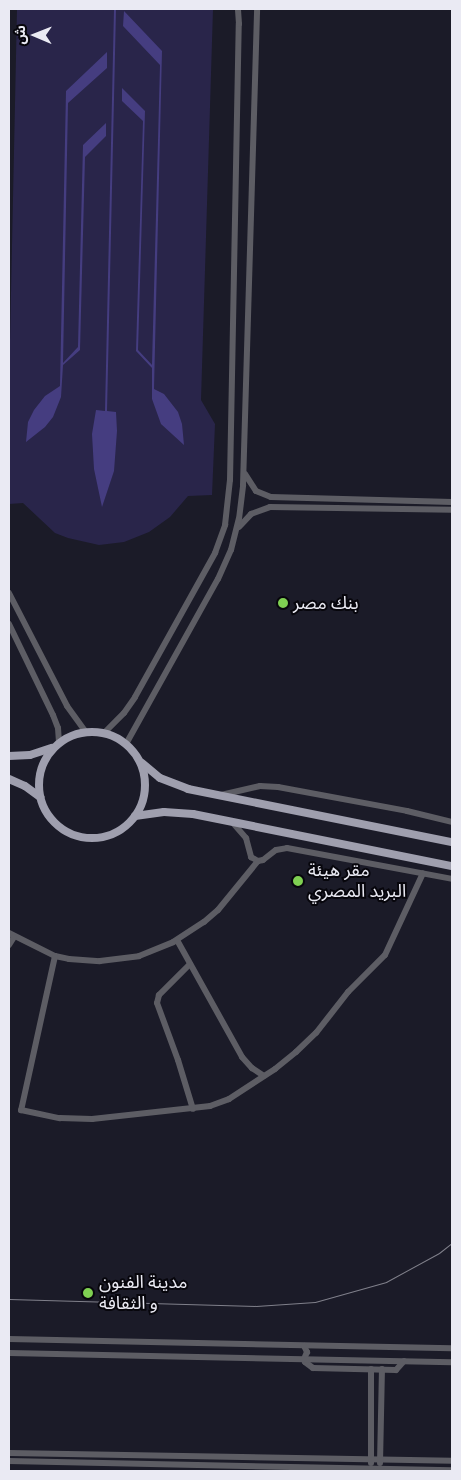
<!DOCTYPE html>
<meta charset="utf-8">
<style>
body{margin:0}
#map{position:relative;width:461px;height:1480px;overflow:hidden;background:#1b1b28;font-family:"IBM Plex Sans","Noto Sans Arabic",sans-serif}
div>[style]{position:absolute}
.green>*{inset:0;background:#29254a}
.water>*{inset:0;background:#453d80}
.minor>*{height:6px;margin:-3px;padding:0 3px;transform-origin:3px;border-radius:3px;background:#5d5d64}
.major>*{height:8px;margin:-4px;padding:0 4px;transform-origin:4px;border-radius:4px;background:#9f9fae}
.major>.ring{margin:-4px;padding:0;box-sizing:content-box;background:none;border:8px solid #9f9fae;border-radius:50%}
.tram>*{height:1px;margin:-0.5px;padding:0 0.5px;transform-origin:0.5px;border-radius:0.5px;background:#80808b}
.dots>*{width:14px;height:14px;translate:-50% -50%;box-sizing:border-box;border:2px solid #07060c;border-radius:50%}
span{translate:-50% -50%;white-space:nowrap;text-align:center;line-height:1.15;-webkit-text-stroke:4px #07060c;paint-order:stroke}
.poi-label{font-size:18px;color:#eaeaf3}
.left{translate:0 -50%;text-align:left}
.frame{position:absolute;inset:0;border:10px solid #eaeaf3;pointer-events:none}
.north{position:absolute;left:10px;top:10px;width:50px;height:50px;-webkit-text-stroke:4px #07060c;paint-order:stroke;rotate:271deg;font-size:14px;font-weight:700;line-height:20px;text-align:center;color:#eaeaf3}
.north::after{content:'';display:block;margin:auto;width:18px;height:22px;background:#eaeaf3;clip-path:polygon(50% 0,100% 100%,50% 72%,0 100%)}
</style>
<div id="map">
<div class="green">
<div style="clip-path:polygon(17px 9px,213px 9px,201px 400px,215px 424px,212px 495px,188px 496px,170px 517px,149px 532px,124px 542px,99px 545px,68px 538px,55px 533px,23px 503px,9px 504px,9px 388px)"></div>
</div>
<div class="water">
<div style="clip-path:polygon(114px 9px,116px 9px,107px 411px,116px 412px,117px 431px,114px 471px,102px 507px,94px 469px,92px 434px,96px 410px,105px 411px)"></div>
<div style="clip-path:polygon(124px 11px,162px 51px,154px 389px,164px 394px,178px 412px,182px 424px,184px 445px,161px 424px,152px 399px,152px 368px,136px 351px,143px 121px,122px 101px,122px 88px,145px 111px,138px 350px,152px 365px,160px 65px,123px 26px)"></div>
<div style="clip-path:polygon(107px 52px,107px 68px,68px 103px,63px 363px,78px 347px,83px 145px,106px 123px,106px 136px,85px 157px,80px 350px,63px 365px,61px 397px,53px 417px,45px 427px,26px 442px,28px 422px,34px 410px,45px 396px,60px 386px,66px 91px)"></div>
</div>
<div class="minor">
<div style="left:245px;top:474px;width:20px;rotate:57deg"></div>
<div style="left:256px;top:491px;width:16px;rotate:22deg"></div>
<div style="left:271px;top:497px;width:181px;rotate:1.6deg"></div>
<div style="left:239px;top:527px;width:18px;rotate:-47deg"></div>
<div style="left:251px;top:514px;width:20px;rotate:-20deg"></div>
<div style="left:270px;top:507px;width:182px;rotate:0.9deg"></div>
<div style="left:9px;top:593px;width:127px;rotate:62.8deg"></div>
<div style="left:67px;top:706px;width:32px;rotate:54deg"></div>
<div style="left:9px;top:624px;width:101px;rotate:64.2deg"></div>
<div style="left:53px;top:715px;width:14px;rotate:69deg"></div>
<div style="left:58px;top:728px;width:15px;rotate:86deg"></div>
<div style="left:104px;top:733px;width:28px;rotate:-45deg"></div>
<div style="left:124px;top:713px;width:19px;rotate:-55deg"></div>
<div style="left:135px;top:697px;width:165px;rotate:-60.9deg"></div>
<div style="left:215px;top:553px;width:30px;rotate:-70deg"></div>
<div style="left:225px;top:525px;width:45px;rotate:-83.7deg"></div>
<div style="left:230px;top:480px;width:456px;rotate:-88.9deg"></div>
<div style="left:239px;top:24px;width:15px;rotate:-94deg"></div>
<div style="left:126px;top:744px;width:189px;rotate:-60.9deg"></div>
<div style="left:218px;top:579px;width:32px;rotate:-66deg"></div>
<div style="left:231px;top:550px;width:32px;rotate:-76deg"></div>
<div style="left:239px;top:519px;width:34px;rotate:-83deg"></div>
<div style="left:243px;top:485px;width:476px;rotate:-88.3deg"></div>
<div style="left:221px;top:795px;width:40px;rotate:-13deg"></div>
<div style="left:260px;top:786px;width:18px;rotate:3deg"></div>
<div style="left:278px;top:787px;width:131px;rotate:10.5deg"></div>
<div style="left:407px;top:811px;width:46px;rotate:13.7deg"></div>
<div style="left:233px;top:823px;width:20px;rotate:49deg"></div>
<div style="left:246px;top:838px;width:20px;rotate:75deg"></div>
<div style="left:251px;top:857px;width:8px;rotate:30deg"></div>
<div style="left:258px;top:861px;width:5px;rotate:-11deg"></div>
<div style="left:263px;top:860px;width:16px;rotate:-38deg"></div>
<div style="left:276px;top:850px;width:11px;rotate:-10deg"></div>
<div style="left:287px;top:848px;width:168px;rotate:10.6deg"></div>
<div style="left:9px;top:933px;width:51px;rotate:26.6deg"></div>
<div style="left:55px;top:956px;width:14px;rotate:12deg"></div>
<div style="left:69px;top:959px;width:31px;rotate:4deg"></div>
<div style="left:100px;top:961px;width:39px;rotate:-7deg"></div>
<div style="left:139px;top:956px;width:37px;rotate:-22deg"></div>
<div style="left:173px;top:942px;width:37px;rotate:-33deg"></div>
<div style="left:204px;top:922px;width:18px;rotate:-41deg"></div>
<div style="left:218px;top:910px;width:63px;rotate:-50.8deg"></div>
<div style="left:177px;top:940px;width:134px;rotate:60.9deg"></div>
<div style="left:242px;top:1057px;width:15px;rotate:48deg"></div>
<div style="left:252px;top:1068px;width:14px;rotate:34deg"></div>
<div style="left:9px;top:945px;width:9px;rotate:-58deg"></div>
<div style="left:55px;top:956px;width:158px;rotate:102.4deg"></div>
<div style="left:21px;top:1110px;width:40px;rotate:12deg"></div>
<div style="left:60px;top:1118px;width:32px;rotate:2deg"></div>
<div style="left:92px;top:1119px;width:119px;rotate:-6.3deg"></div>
<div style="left:210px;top:1106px;width:20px;rotate:-20deg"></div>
<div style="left:229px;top:1099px;width:55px;rotate:-33.1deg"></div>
<div style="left:275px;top:1069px;width:27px;rotate:-39deg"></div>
<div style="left:296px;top:1052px;width:28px;rotate:-44deg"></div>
<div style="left:316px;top:1033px;width:52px;rotate:-52deg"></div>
<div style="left:348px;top:992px;width:52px;rotate:-45deg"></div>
<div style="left:385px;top:955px;width:90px;rotate:-65.1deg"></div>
<div style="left:190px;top:964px;width:44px;rotate:135deg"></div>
<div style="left:159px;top:995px;width:8px;rotate:104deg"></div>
<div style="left:157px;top:1003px;width:61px;rotate:69.8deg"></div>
<div style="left:178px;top:1060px;width:51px;rotate:73deg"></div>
<div style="left:9px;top:1339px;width:443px;rotate:1.2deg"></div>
<div style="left:304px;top:1346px;width:7px;rotate:63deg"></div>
<div style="left:307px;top:1352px;width:8px;rotate:113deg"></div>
<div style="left:304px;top:1359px;width:3px;rotate:72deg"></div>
<div style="left:305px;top:1362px;width:10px;rotate:37deg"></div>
<div style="left:313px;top:1368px;width:83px;rotate:1.4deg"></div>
<div style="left:396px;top:1370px;width:12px;rotate:-48deg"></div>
<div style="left:9px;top:1353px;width:443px;rotate:1.2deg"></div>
<div style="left:9px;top:1453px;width:443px;rotate:1deg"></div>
<div style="left:9px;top:1461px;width:443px;rotate:1.2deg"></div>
<div style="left:371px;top:1463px;width:94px;rotate:-90deg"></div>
<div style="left:380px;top:1463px;width:94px;rotate:-88.8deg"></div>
</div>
<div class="major">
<div class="ring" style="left:39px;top:732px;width:98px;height:98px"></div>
<div style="left:9px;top:756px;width:21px;rotate:-3deg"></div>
<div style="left:30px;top:755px;width:23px;rotate:-18deg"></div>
<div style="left:142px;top:763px;width:23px;rotate:40deg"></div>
<div style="left:160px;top:778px;width:30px;rotate:21deg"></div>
<div style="left:188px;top:789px;width:269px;rotate:11.4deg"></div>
<div style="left:9px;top:779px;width:17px;rotate:24deg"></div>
<div style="left:25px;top:786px;width:19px;rotate:36deg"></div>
<div style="left:135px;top:816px;width:29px;rotate:-8deg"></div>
<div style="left:164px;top:812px;width:29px;rotate:4deg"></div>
<div style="left:193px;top:814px;width:264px;rotate:11.4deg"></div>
</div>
<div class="tram">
<div style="left:9px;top:1299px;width:247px;rotate:1.6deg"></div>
<div style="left:256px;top:1306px;width:59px;rotate:-3.9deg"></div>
<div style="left:315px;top:1302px;width:74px;rotate:-15.7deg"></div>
<div style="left:386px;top:1282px;width:60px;rotate:-28.7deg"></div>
<div style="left:439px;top:1253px;width:16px;rotate:-38deg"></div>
</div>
<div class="dots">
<div style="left:283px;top:603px;background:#7fd052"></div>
<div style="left:298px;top:881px;background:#7fd052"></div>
<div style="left:88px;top:1293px;background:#7fd052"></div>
</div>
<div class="poi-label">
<span class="left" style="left:293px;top:603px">بنك مصر</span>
<span class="left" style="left:308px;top:881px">مقر هيئة<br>البريد المصري</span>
<span class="left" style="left:99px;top:1293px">مدينة الفنون<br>و الثقافة</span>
</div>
<div class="frame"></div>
<div class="north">ش</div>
</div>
